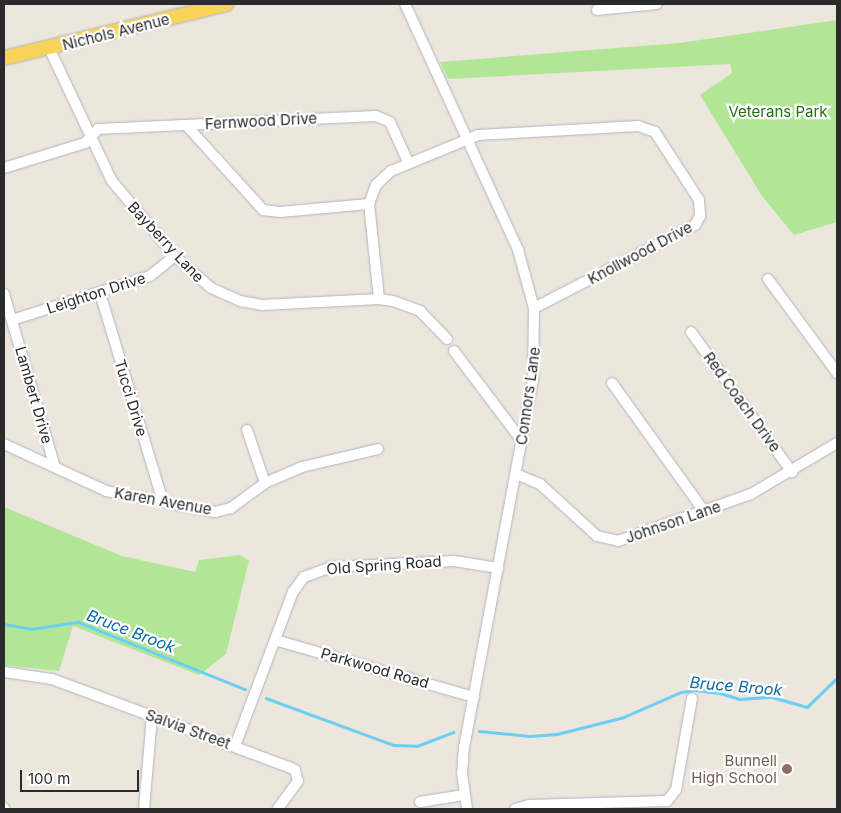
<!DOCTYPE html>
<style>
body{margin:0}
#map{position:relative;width:841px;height:813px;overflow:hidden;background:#ede6dd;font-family:Inter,sans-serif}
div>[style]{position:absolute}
.green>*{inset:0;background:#b1e697}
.stream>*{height:2.5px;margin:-1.25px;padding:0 1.25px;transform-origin:1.25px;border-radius:1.25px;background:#6ccef3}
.roads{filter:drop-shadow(0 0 1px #b1b3bf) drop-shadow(0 0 1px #b1b3bf)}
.minor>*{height:10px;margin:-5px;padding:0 5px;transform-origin:5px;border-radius:5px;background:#fff}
.major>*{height:14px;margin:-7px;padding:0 7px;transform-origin:7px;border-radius:7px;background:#f6d359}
.dots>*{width:14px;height:14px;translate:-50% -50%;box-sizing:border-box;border:2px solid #fff;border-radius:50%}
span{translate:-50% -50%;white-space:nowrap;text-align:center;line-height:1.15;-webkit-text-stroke:4.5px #fff;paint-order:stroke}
.street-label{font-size:15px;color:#2b2b2b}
.park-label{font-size:15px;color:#286c17}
.education-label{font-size:15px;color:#785e54}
.right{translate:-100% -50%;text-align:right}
.water-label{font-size:16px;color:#086ba2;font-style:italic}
.frame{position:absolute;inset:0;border:5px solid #2b2b2b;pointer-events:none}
.scale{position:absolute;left:20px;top:770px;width:119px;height:22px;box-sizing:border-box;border:2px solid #2b2b2b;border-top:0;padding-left:6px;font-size:15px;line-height:18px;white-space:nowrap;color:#2b2b2b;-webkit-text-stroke:4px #fff;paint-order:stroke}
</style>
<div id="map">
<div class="green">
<div style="clip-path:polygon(837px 20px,837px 222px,794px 235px,762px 196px,700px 95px,732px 73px,730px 64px,448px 79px,440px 62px,679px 43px)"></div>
<div style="clip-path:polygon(4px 507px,122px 556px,195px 572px,199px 560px,240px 555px,249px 561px,226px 654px,199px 675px,73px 626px,59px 671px,4px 665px)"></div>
</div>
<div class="stream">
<div style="left:4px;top:624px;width:27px;rotate:10deg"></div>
<div style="left:31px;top:629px;width:48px;rotate:-8.5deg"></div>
<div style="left:78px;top:622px;width:180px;rotate:21.9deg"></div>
<div style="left:266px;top:698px;width:136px;rotate:20.2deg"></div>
<div style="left:394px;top:745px;width:23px;rotate:2deg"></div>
<div style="left:417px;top:746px;width:39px;rotate:-21deg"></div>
<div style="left:479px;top:731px;width:51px;rotate:5.6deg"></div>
<div style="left:530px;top:736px;width:27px;rotate:-4deg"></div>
<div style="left:557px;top:734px;width:69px;rotate:-14.2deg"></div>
<div style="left:624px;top:717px;width:62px;rotate:-23.7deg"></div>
<div style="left:681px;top:692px;width:14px;rotate:-8deg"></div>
<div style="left:695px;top:690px;width:25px;rotate:7deg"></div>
<div style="left:720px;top:693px;width:21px;rotate:17deg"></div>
<div style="left:740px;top:699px;width:32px;rotate:-4deg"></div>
<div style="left:772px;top:697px;width:36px;rotate:16deg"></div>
<div style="left:807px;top:707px;width:42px;rotate:-44deg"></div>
</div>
<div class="roads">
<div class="minor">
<div style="left:405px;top:4px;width:271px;rotate:65.3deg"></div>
<div style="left:518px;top:250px;width:60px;rotate:74.6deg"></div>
<div style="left:534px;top:308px;width:71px;rotate:90.8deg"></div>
<div style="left:533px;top:379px;width:373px;rotate:100.6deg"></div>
<div style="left:464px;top:746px;width:27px;rotate:94deg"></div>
<div style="left:462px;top:773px;width:36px;rotate:82deg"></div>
<div style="left:597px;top:10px;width:60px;rotate:-5.7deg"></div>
<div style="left:49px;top:48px;width:147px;rotate:64.7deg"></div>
<div style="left:112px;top:181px;width:98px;rotate:50deg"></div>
<div style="left:175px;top:256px;width:48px;rotate:41.6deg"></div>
<div style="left:211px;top:288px;width:32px;rotate:24deg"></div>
<div style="left:240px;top:301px;width:22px;rotate:10deg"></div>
<div style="left:262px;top:305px;width:117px;rotate:-2.9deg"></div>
<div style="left:379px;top:299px;width:14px;rotate:8deg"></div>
<div style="left:393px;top:301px;width:29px;rotate:20deg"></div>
<div style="left:420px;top:311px;width:39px;rotate:46deg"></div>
<div style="left:186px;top:125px;width:115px;rotate:47.8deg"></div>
<div style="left:263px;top:210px;width:17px;rotate:7deg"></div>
<div style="left:280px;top:212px;width:89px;rotate:-5.1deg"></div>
<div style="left:4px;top:168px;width:85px;rotate:-17.2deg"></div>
<div style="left:85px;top:143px;width:19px;rotate:-47deg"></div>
<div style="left:98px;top:129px;width:278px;rotate:-2.7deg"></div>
<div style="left:376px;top:116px;width:15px;rotate:23deg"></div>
<div style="left:390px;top:122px;width:44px;rotate:65.8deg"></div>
<div style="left:768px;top:279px;width:117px;rotate:53.7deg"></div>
<div style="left:100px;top:293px;width:218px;rotate:73.2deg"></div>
<div style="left:4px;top:294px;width:180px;rotate:73.6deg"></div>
<div style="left:379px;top:299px;width:96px;rotate:-96deg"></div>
<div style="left:369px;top:204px;width:20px;rotate:-70deg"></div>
<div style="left:376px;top:185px;width:21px;rotate:-43deg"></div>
<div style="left:391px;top:171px;width:94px;rotate:-22.5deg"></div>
<div style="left:478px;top:135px;width:160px;rotate:-3.2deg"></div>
<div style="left:638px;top:126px;width:18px;rotate:19deg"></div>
<div style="left:655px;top:132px;width:81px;rotate:57.1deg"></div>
<div style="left:699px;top:200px;width:16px;rotate:86deg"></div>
<div style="left:700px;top:216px;width:10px;rotate:119deg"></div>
<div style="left:695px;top:225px;width:181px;rotate:152.7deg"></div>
<div style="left:12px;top:320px;width:145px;rotate:-17.7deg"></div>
<div style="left:150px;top:276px;width:32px;rotate:-39deg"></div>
<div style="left:691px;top:332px;width:173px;rotate:54.2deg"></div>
<div style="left:454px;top:351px;width:113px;rotate:52.9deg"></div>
<div style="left:612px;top:383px;width:158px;rotate:54.3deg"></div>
<div style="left:247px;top:430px;width:56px;rotate:71.2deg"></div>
<div style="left:4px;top:444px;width:112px;rotate:24.7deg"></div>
<div style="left:106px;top:491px;width:111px;rotate:10.9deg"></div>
<div style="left:215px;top:512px;width:16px;rotate:-14deg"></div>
<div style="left:231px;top:508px;width:42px;rotate:-36.3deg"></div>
<div style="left:265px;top:483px;width:40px;rotate:-23.4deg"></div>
<div style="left:302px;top:467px;width:78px;rotate:-13.3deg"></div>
<div style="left:516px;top:474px;width:26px;rotate:23deg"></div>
<div style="left:540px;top:484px;width:77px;rotate:42.4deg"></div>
<div style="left:597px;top:536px;width:22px;rotate:13deg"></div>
<div style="left:618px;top:541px;width:141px;rotate:-19.5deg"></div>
<div style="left:751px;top:494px;width:100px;rotate:-30.7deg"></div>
<div style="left:275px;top:640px;width:207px;rotate:16deg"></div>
<div style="left:4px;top:672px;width:49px;rotate:8.3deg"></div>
<div style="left:52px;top:679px;width:253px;rotate:20.4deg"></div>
<div style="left:289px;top:767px;width:7px;rotate:27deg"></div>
<div style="left:295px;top:770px;width:11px;rotate:75deg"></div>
<div style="left:298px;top:781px;width:34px;rotate:126deg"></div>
<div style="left:235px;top:746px;width:165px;rotate:-69.4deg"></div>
<div style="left:293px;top:592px;width:19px;rotate:-54deg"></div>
<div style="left:304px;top:577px;width:30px;rotate:-20deg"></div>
<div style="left:332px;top:567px;width:122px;rotate:-2.8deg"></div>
<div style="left:454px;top:561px;width:45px;rotate:9deg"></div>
<div style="left:420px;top:802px;width:44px;rotate:-9.2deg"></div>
<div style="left:4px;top:808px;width:1px;rotate:90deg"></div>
<div style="left:144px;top:809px;width:93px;rotate:-85.1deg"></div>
<div style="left:515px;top:809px;width:15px;rotate:-16deg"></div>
<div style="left:529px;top:805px;width:138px;rotate:-1.7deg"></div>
<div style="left:667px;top:801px;width:14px;rotate:-51deg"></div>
<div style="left:676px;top:790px;width:93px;rotate:-80.1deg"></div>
</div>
<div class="major">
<div style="left:4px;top:58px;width:229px;rotate:-13.6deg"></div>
</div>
</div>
<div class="dots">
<div style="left:787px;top:769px;background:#8d6e63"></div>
</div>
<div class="street-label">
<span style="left:116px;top:32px;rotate:-14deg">Nichols Avenue</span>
<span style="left:261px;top:121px;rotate:-3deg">Fernwood Drive</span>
<span style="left:166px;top:242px;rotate:47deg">Bayberry Lane</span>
<span style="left:640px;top:253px;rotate:-28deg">Knollwood Drive</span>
<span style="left:96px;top:293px;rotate:-18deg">Leighton Drive</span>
<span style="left:34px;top:395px;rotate:74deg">Lambert Drive</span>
<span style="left:528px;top:396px;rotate:-82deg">Connors Lane</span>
<span style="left:131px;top:398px;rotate:73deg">Tucci Drive</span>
<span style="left:742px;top:402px;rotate:54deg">Red Coach Drive</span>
<span style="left:163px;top:501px;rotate:10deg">Karen Avenue</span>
<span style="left:673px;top:522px;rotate:-19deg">Johnson Lane</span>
<span style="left:384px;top:565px;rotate:-4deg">Old Spring Road</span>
<span style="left:375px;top:668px;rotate:16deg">Parkwood Road</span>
<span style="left:188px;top:729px;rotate:20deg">Salvia Street</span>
</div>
<div class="park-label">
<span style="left:778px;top:112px">Veterans Park</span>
</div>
<div class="education-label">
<span class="right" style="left:777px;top:769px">Bunnell<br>High School</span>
</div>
<div class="water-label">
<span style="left:131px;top:631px;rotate:21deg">Bruce Brook</span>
<span style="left:736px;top:686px;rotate:5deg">Bruce Brook</span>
</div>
<div class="frame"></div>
<div class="scale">100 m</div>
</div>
